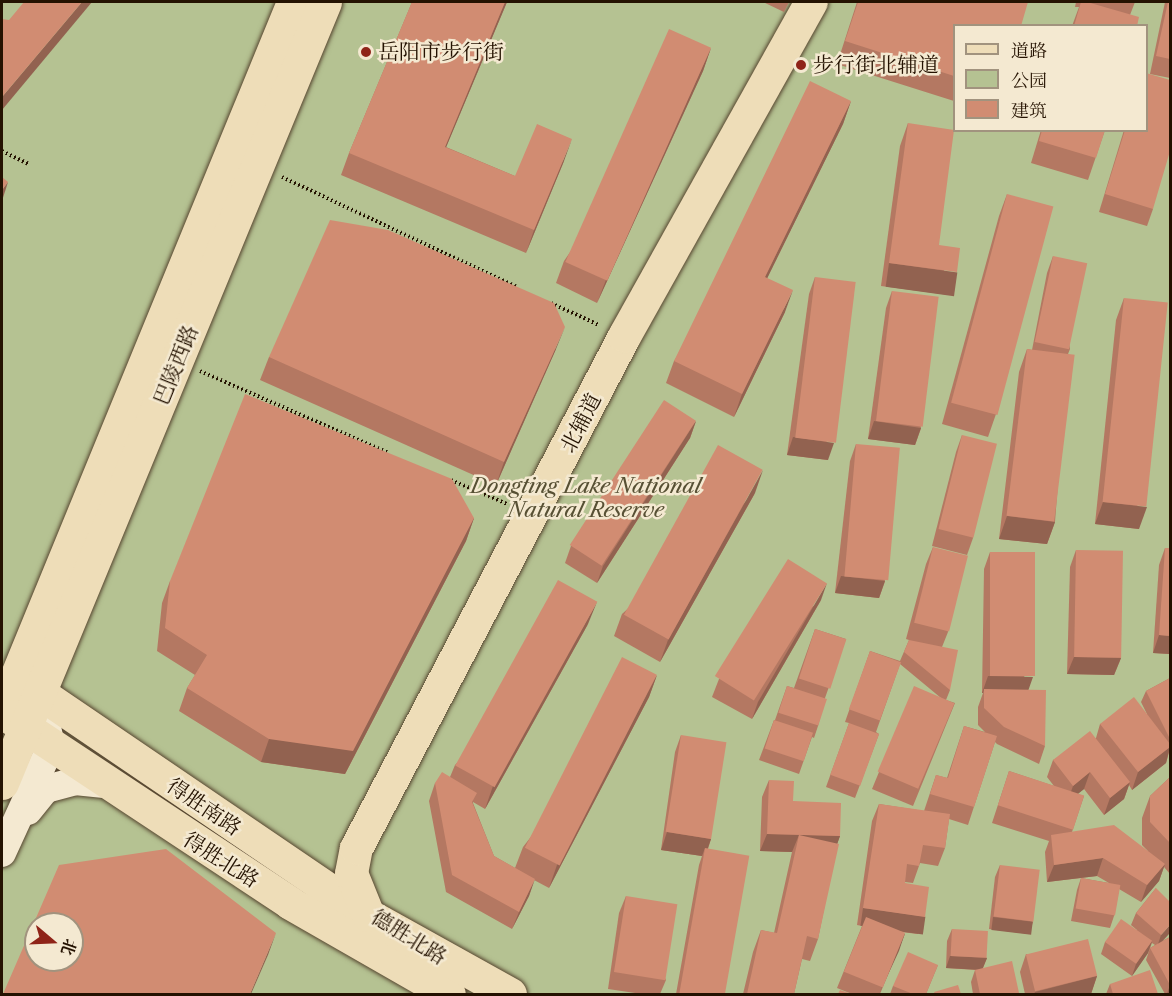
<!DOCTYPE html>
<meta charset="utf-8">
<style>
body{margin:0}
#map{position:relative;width:1172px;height:996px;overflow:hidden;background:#eeddb8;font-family:"Libre Caslon Text","Noto Serif SC",serif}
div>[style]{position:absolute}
.green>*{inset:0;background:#b5c292}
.path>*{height:4px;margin-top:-2px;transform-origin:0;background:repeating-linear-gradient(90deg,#241201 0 1.5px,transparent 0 4.5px)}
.roads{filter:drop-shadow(0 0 2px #56452f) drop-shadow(0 0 2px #56452f)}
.minor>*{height:28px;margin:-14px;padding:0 14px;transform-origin:14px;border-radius:14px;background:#f4e9d1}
.major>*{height:33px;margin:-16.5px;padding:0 16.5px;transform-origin:16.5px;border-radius:16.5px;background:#eeddb8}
.wall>*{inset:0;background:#b47862}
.shaded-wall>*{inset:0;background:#926250;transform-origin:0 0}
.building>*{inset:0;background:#d18c72;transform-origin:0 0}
.dots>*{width:16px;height:16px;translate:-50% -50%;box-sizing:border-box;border:3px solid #f4e9d1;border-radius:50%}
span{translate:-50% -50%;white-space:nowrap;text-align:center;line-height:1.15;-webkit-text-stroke:5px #f4e9d1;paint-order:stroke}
.poi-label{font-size:21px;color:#241201}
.left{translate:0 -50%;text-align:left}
.street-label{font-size:21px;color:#241201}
.park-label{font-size:21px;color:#575034;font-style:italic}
.frame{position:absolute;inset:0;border:3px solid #241201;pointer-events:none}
.legend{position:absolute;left:953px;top:24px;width:195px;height:108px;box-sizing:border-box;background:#f4e9d1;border:2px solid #a1937e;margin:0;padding:8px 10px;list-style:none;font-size:18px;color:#241201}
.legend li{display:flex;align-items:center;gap:12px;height:30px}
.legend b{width:30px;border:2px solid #a1937e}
.north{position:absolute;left:24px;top:912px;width:60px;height:60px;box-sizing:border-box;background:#f4e9d1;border:2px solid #a1937e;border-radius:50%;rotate:109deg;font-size:16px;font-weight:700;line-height:24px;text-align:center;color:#241201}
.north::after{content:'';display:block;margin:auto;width:21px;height:27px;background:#8f2418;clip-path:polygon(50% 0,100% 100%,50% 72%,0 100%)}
</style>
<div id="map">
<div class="green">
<div style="clip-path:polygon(evenodd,2px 2px,1170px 2px,1170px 994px,2px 994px,2px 2px,954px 26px,1146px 26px,1146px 130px,954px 130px,954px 26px,2px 2px,36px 924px,72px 924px,72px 960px,36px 960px,36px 924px)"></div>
</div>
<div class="path">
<div style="left:2px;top:151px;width:30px;rotate:26deg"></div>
<div style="left:282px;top:177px;width:259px;rotate:25.1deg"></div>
<div style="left:551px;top:303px;width:53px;rotate:24.6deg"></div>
<div style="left:200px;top:371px;width:206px;rotate:23.5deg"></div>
<div style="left:451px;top:480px;width:61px;rotate:23.2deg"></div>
</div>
<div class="roads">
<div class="minor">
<div style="left:28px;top:811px;width:28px;rotate:-51deg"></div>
<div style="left:46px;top:789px;width:30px;rotate:-15deg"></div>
<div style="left:75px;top:781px;width:27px;rotate:6deg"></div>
<div style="left:2px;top:853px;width:118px;rotate:-65.4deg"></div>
<div style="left:51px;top:746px;width:24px;rotate:-102deg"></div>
</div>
<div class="major">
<div style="left:22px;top:681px;width:420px;rotate:34.2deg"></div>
<div style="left:2px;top:711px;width:766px;rotate:-67.68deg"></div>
<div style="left:8px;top:716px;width:338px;rotate:33.5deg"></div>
<div style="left:290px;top:903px;width:183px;rotate:29.8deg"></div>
<div style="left:2px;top:783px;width:845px;rotate:-67.53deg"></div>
<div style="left:510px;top:994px;width:162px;rotate:-150.9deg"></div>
<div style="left:368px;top:915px;width:45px;rotate:-112deg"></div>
<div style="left:351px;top:873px;width:25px;rotate:-79deg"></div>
<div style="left:356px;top:848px;width:578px;rotate:-62.37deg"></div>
<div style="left:624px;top:336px;width:383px;rotate:-60.8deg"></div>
</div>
</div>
<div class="wall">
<div style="clip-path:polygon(412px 2px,507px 2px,446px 147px,515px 176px,564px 161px,526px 253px,341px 175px,349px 153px)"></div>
<div style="clip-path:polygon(763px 2px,789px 2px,784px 12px)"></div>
<div style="clip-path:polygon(857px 2px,1028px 2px,954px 26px,954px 101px,837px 64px)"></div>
<div style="clip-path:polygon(1076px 2px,1135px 2px,1130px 15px,1137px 26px,1072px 26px,1079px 7px,1075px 7px)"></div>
<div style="clip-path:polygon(1165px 2px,1170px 2px,1170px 78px,1150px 74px)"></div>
<div style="clip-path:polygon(711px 48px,703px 71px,597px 303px,556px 283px,564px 261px)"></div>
<div style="clip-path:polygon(851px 101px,843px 124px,767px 278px,785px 312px,734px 417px,666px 383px,674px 361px)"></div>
<div style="clip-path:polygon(908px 123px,939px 245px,949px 295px,881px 286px,900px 146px)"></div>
<div style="clip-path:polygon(1041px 130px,1105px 130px,1088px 180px,1031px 163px)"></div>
<div style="clip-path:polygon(1124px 130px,1146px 130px,1153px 209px,1147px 226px,1099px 212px)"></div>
<div style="clip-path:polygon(1007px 194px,996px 414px,988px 437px,942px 424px,999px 216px)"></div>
<div style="clip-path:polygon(1053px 256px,1070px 349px,1068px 354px,1055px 522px,1047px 544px,999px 539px,1019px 372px,1027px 349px,1032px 350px,1047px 273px)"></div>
<div style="clip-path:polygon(815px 277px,828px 460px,787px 455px,809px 294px)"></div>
<div style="clip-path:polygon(892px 291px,921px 428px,915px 445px,868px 439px,886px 308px)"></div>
<div style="clip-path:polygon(1124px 298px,1139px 529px,1095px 524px,1116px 320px)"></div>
<div style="clip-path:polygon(556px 349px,496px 485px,260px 380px,269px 357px)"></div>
<div style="clip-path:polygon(696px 421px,690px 438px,597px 583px,565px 563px,571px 546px)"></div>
<div style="clip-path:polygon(962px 435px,973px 538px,967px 555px,932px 546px,956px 452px)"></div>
<div style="clip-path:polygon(856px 444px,885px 581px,879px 598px,835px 593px,850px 461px)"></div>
<div style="clip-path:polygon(755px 493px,660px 662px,614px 636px,622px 614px)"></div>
<div style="clip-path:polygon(474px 518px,466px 541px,345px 774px,261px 762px,179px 711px,187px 688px,195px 675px,157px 651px,162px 603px,170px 581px)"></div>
<div style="clip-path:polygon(933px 547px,948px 632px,942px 647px,950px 690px,946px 700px,955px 703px,913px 806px,872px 789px,879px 772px,941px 698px,900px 664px,876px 732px,879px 734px,855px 798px,826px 787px,849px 723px,845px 722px,870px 651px,900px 661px,909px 640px,906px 639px,926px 564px)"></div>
<div style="clip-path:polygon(1165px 548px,1170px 548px,1170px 654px,1153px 653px,1159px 565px)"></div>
<div style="clip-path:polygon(1076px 550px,1121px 658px,1114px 675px,1067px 674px,1070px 567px)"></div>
<div style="clip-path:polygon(990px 552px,1028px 690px,1045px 746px,1039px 764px,997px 744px,995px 742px,968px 825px,949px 819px,945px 848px,938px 866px,920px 863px,913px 883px,905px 882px,905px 883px,925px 917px,918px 934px,901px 932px,905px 934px,880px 994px,852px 994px,837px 988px,862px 926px,857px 925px,872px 821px,879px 804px,924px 811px,936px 775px,947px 778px,964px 726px,985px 732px,978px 725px,978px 707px,983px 693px,982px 693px,984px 569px)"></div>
<div style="clip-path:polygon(821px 600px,752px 719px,712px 697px,719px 679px)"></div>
<div style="clip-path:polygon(588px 624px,485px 809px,473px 802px,473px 803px,494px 856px,515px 868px,523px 847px,657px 675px,649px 697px,549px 888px,534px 880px,529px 896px,512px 929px,446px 892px,429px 801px,435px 783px,450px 777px,455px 765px)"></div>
<div style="clip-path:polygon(815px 629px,846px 639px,825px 698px,818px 726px,814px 738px,812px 737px,799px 774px,759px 760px,774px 720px,775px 720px,787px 686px,794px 688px)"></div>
<div style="clip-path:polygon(1170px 678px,1170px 749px,1166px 763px,1132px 790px,1129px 785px,1124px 799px,1104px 815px,1084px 789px,1077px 794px,1084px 796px,1072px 832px,1148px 851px,1142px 845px,1142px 818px,1150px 796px,1170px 777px,1170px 874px,1164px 867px,1159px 881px,1141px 902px,1119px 889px,1114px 916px,1110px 928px,1071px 921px,1077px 890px,1081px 878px,1109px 883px,1097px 876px,1047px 882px,1045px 852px,1049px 841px,992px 823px,1009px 771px,1054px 786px,1047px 777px,1053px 760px,1096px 738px,1100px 724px,1147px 714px,1141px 702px,1146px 691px)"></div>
<div style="clip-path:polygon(681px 735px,711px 839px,708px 849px,725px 994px,676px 994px,699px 865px,702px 856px,661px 850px,675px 752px)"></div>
<div style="clip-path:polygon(769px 780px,793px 801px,840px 836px,837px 844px,818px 939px,810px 961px,802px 959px,794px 994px,743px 994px,753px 952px,761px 930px,774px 933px,792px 852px,760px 851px,762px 797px)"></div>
<div style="clip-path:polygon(1000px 865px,1033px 922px,1029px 934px,989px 929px,995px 877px)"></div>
<div style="clip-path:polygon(1156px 888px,1162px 941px,1170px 937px,1170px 994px,1165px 994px,1146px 960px,1150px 948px,1155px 945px,1152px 943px,1148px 953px,1132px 976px,1101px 954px,1105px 942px,1137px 930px,1131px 925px,1136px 913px)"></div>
<div style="clip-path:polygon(626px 896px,666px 980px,660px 994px,642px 994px,608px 989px,619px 913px)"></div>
<div style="clip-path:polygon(952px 929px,987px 958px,983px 968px,1018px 994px,973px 994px,971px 982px,975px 970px,977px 970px,946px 968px,947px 941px)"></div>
<div style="clip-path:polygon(1026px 954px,1097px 976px,1091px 994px,1025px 994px,1020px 972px)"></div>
<div style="clip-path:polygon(938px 965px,926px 994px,890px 994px,893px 986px)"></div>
<div style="clip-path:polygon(1110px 984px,1158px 994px,1106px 994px)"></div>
</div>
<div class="shaded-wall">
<div style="clip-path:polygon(82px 2px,92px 2px,2px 110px,2px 97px)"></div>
<div style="clip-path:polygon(505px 2px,507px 2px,437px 169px,445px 147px)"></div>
<div style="clip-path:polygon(711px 48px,703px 71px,597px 303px,606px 280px)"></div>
<div style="clip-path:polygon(851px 101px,843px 124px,757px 299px,765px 277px)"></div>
<div style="clip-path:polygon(572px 139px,564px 161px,526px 253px,534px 230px)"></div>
<div style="clip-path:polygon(8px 182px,2px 201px,2px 190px)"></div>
<div style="left:889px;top:263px;width:69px;height:24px;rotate:8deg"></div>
<div style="clip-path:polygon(793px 290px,785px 312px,734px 417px,742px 394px)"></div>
<div style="clip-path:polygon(565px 327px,556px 349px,496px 485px,504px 462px)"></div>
<div style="clip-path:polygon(696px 421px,690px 438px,597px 583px,603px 566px)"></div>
<div style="clip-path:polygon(874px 421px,921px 428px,915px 445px,868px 439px)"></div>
<div style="clip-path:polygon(793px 437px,834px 443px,828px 460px,787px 455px)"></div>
<div style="clip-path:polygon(763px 470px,755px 493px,660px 662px,668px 640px)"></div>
<div style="clip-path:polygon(1103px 502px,1147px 507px,1139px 529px,1095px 524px)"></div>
<div style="clip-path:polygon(1007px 516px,1055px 522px,1047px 544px,999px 539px)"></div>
<div style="clip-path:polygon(474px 518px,466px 541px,345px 774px,261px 762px,269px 739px)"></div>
<div style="clip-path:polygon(841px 576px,885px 581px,879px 598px,835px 593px)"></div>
<div style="clip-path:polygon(827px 583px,821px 600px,752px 719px,758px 702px)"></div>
<div style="clip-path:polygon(597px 602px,588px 624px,485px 809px,493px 786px)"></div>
<div style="clip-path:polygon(1159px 635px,1170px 636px,1170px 654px,1153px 653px)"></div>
<div style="clip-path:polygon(1074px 657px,1121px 658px,1114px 675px,1067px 674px)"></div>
<div style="clip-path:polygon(657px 675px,649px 697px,549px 888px,557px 865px)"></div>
<div style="clip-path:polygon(988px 676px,1033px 677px,1027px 694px,984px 689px,983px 693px,982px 693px)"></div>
<div style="clip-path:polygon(1170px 747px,1166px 763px,1132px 790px,1138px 772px)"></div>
<div style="clip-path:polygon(1090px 772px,1084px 789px,1067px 803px,1073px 786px)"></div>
<div style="clip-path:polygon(1130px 782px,1124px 799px,1104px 815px,1110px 798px)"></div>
<div style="clip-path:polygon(667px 832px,711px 839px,705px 856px,705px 848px,702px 856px,661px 850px)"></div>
<div style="clip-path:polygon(767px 834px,840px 836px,834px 853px,799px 835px,792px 852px,760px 851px)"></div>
<div style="clip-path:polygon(1103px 858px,1097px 876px,1047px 882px,1054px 865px)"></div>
<div style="clip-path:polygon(1165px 864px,1159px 881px,1141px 902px,1147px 885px)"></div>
<div style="clip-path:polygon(535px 879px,529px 896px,512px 929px,519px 912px)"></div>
<div style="left:863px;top:908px;width:63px;height:18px;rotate:8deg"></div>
<div style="left:993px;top:917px;width:40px;height:13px;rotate:7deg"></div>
<div style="clip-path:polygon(1170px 925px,1170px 933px,1157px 947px,1161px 935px)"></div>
<div style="clip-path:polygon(276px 933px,268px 955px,251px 994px,250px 994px)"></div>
<div style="clip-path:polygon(905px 933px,899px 951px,879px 994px,882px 987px)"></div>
<div style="clip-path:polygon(1152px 941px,1148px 953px,1132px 976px,1136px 964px)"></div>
<div style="clip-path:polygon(950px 956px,987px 958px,982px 970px,946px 968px)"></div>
<div style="clip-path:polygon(1097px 976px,1091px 994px,1034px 994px,1035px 992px)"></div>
<div style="clip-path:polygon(1170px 985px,1170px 994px,1167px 994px)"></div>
</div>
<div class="building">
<div style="clip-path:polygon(24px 2px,82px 2px,2px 97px,2px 19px,9px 20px)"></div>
<div style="clip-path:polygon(412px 2px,505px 2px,445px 147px,515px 176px,537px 124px,572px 139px,534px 230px,349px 153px)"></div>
<div style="clip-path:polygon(858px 2px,1028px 2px,1021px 26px,954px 26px,954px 76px,845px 41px)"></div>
<div style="clip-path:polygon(1081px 2px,1087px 2px,1139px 17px,1137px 26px,1074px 26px)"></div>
<div style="clip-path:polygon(1168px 2px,1170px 2px,1170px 59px,1156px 56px)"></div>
<div style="left:669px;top:29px;width:46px;height:255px;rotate:24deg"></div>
<div style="clip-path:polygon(1146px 73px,1170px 80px,1170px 151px,1153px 209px,1105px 194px,1125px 130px,1146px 130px)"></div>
<div style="clip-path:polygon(810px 81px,851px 101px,765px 277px,793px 290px,742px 394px,674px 361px)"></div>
<div style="clip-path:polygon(908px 123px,954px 130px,939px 245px,960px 248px,957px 272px,889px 263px)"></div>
<div style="clip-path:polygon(1042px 130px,1105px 130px,1096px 158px,1039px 141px)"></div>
<div style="clip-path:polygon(2px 177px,8px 182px,2px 190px)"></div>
<div style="left:1007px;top:194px;width:48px;height:216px;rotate:15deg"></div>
<div style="clip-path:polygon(330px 220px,388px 230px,554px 303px,565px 327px,504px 462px,269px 357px)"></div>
<div style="left:1053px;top:256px;width:35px;height:88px;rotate:12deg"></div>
<div style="left:815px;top:277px;width:41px;height:162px;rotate:7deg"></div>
<div style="left:892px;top:291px;width:47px;height:131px;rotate:7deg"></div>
<div style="left:1124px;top:298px;width:44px;height:205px;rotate:6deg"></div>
<div style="left:1027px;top:349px;width:48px;height:168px;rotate:7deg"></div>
<div style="clip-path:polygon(245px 394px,452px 479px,474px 518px,353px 751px,269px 739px,187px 688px,207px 655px,165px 628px,170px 581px)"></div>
<div style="left:664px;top:400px;width:38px;height:173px;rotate:33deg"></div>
<div style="left:962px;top:435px;width:36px;height:97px;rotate:14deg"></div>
<div style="left:856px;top:444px;width:44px;height:133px;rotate:5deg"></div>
<div style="left:718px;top:445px;width:51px;height:194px;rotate:29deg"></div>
<div style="left:933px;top:547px;width:36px;height:78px;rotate:14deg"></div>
<div style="clip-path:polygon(1165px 548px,1170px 548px,1170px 636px,1159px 635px)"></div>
<div style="left:1076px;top:550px;width:47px;height:107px;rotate:1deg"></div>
<div style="left:990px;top:552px;width:45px;height:124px"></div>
<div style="left:788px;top:559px;width:46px;height:138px;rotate:32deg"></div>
<div style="left:558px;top:580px;width:45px;height:212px;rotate:29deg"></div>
<div style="left:815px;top:629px;width:33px;height:52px;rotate:18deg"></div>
<div style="clip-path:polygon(909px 640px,958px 650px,950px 690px,904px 652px)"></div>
<div style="left:870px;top:651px;width:33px;height:62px;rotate:20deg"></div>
<div style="left:622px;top:657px;width:39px;height:214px;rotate:27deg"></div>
<div style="clip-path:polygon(1170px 678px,1170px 736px,1169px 737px,1146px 691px)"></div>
<div style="left:787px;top:686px;width:42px;height:28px;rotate:18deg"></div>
<div style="left:914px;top:686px;width:44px;height:93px;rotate:23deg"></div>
<div style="clip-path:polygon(984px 689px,1046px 690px,1045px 746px,1004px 727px,984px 708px)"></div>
<div style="clip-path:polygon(1134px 697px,1170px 744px,1170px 747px,1138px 772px,1100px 724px)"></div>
<div style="left:774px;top:720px;width:41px;height:30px;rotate:18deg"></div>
<div style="left:849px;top:723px;width:32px;height:55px;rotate:20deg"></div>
<div style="clip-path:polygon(964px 726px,997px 736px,974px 807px,930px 794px,936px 775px,948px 778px)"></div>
<div style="clip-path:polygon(1090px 731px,1130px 782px,1110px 798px,1090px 772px,1073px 786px,1053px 760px)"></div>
<div style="left:681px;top:735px;width:46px;height:98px;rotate:9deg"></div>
<div style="left:1009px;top:771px;width:79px;height:36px;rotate:18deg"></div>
<div style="clip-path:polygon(442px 772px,477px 793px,472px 802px,494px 856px,535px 879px,519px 912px,452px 875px,435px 783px)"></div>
<div style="clip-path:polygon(1170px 777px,1170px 843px,1150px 822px,1150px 796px)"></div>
<div style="clip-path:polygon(769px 780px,794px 781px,793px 801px,841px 803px,840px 836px,767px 834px)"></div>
<div style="clip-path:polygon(879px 804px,950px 814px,945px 848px,923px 845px,919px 866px,907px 864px,905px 883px,929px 887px,925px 917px,863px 908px)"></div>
<div style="clip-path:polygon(1114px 825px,1165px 864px,1147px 885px,1103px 858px,1054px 865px,1051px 835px)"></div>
<div style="clip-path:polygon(799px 835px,839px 844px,818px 939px,807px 936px,794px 994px,747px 994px,761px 930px,777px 933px)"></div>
<div style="left:705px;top:848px;width:45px;height:148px;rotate:10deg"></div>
<div style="clip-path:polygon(evenodd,166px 849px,276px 933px,250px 994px,3px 994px,59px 865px,166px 849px,36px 924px,72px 924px,72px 960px,36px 960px,36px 924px)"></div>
<div style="left:1000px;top:865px;width:40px;height:52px;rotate:7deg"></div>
<div style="left:1081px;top:878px;width:40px;height:31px;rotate:10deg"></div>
<div style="clip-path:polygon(1156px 888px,1170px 902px,1170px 925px,1161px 935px,1136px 913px)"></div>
<div style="left:626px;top:896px;width:52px;height:77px;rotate:9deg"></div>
<div style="left:866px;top:917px;width:42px;height:59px;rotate:22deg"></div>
<div style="left:1121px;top:919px;width:38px;height:28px;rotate:35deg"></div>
<div style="left:952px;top:929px;width:36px;height:27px;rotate:3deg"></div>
<div style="clip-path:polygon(1170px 937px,1170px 985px,1150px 948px)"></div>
<div style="left:1088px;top:939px;width:38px;height:64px;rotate:76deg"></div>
<div style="clip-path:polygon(908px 952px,938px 965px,926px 994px,913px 994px,893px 986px)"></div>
<div style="clip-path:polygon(1012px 961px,1019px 993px,1010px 994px,980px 994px,975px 970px)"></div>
<div style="clip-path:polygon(1150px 970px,1158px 994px,1113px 994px,1110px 984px)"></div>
<div style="clip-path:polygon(958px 985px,961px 994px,935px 994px,934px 992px)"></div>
<div style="clip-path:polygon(840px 990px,852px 994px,838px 994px)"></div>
</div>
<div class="dots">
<div style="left:366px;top:52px;background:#8f2418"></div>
<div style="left:801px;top:65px;background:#8f2418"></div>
</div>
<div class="poi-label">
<span class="left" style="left:378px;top:52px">岳阳市步行街</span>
<span class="left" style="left:813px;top:65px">步行街北辅道</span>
</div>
<div class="street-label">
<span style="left:176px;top:365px;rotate:-68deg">巴陵西路</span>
<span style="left:581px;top:423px;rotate:-63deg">北辅道</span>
<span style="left:204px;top:807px;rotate:34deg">得胜南路</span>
<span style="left:221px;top:860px;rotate:32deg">得胜北路</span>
<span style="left:409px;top:937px;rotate:32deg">德胜北路</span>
</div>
<div class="park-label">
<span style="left:586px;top:498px">Dongting Lake National<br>Natural Reserve</span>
</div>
<div class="frame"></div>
<ul class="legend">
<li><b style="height:8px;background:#eeddb8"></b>道路</li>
<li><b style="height:16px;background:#b5c292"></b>公园</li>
<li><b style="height:16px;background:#d18c72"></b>建筑</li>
</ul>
<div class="north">北</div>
</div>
